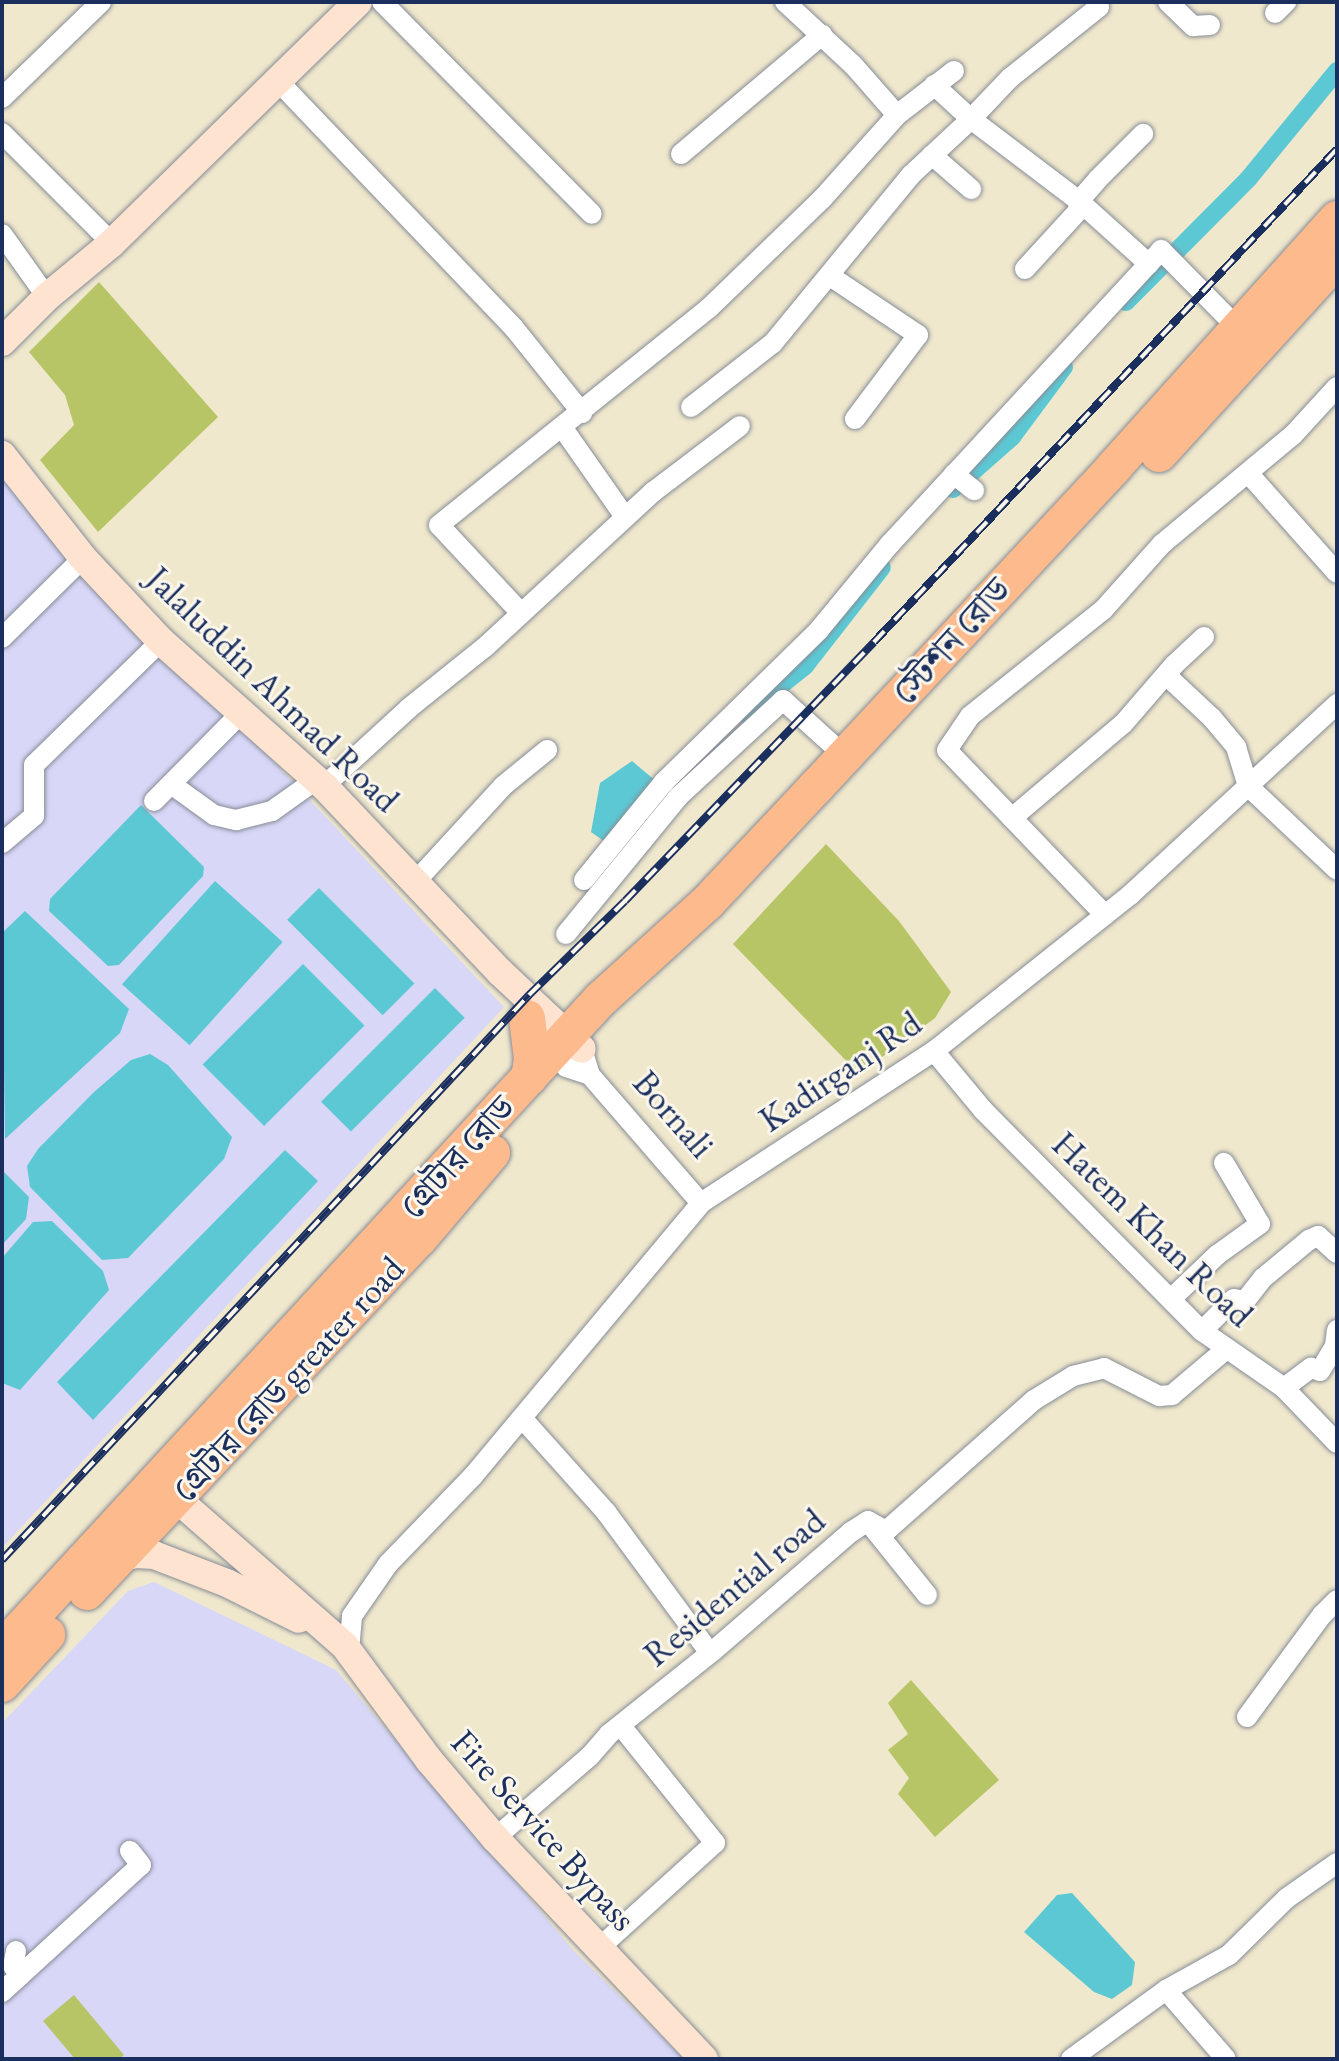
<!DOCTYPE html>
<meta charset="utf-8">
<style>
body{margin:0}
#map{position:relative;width:1339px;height:2061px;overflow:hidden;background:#f0e8cd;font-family:"EB Garamond","Noto Serif Bengali",serif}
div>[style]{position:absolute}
.built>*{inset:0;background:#d8d7f8}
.green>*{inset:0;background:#b7c567}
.water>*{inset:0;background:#5cc8d4;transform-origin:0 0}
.canal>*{height:18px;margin:-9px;padding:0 9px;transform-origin:9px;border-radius:9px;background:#5cc8d4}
.roads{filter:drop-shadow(0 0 2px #868c96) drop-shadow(0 0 2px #868c96)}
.street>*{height:20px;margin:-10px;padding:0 10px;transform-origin:10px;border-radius:10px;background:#fff}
.secondary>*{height:28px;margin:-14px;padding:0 14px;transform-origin:14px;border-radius:14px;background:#fee3d1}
.highway>*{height:36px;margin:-18px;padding:0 18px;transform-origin:18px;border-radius:18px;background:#fcba8d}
.rail>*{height:8px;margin-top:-4px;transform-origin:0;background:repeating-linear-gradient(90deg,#fbf7ec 0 15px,#1b2f5e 0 30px);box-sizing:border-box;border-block:2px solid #1b2f5e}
span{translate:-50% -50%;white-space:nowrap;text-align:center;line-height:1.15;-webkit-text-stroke:6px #fbf7ec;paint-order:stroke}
.street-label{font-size:36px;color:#1b2f5e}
.frame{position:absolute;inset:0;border:4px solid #1b2f5e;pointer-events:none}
</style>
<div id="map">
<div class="built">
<div style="clip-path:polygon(2px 472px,504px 1007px,2px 1548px)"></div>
<div style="clip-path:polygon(154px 1582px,336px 1670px,574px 1951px,684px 2059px,2px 2059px,2px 1723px,128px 1591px)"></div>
</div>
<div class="green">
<div style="clip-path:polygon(99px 282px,218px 417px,98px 532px,40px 460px,74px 425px,65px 395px,29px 352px)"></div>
<div style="clip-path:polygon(826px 844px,899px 921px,951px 992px,935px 1018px,859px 1074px,733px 944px)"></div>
<div style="clip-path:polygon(911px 1680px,999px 1780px,935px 1837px,898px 1794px,909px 1778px,888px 1750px,908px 1734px,888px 1703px)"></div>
<div style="clip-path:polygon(74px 1995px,124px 2055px,119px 2059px,75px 2059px,43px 2021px)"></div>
</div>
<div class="water">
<div style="clip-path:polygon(632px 761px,657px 782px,608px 844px,591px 832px,600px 783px)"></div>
<div style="clip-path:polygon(141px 805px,204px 867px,203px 876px,119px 965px,108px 966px,49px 911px,50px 899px)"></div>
<div style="left:215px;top:881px;width:91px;height:139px;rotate:42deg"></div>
<div style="left:319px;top:888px;width:135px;height:45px;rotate:45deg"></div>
<div style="clip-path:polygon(25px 911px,129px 1009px,120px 1033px,5px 1139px,2px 933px)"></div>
<div style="left:303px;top:964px;width:87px;height:142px;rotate:45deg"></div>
<div style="left:435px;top:988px;width:42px;height:161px;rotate:45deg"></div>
<div style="clip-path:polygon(150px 1054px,168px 1065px,232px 1137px,224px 1159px,128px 1258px,102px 1260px,30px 1187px,27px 1166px,38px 1149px,94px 1092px,131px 1060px)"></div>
<div style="clip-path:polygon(285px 1150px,318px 1181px,93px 1420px,57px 1382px)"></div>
<div style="clip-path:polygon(2px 1170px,29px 1197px,26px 1219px,2px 1245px)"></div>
<div style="clip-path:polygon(52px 1221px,103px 1271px,109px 1290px,20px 1390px,2px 1383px,2px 1258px,33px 1222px)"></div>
<div style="clip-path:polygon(1072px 1893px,1135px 1962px,1132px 1985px,1112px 1999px,1094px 1992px,1024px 1932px,1057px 1895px)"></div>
</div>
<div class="canal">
<div style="left:1126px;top:302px;width:175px;rotate:-45.2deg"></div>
<div style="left:1249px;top:178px;width:139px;rotate:-50.6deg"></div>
<div style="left:953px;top:489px;width:79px;rotate:-41.4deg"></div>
<div style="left:1012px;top:437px;width:87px;rotate:-53.4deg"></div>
<div style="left:745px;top:714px;width:77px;rotate:-38.7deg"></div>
<div style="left:805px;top:666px;width:125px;rotate:-52.1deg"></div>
</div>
<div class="roads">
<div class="street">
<div style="left:382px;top:2px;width:298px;rotate:45.3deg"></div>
<div style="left:785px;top:2px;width:94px;rotate:42.8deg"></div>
<div style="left:854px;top:66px;width:65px;rotate:48.7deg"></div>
<div style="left:1168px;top:2px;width:35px;rotate:44deg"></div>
<div style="left:1193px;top:26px;width:17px;rotate:-3deg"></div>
<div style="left:1275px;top:13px;width:16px;rotate:-45deg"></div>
<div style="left:278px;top:81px;width:342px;rotate:46.3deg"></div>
<div style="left:514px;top:328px;width:109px;rotate:51.3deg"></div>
<div style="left:934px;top:85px;width:50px;rotate:42.6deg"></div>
<div style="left:971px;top:119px;width:57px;rotate:-46.4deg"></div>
<div style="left:1010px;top:78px;width:114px;rotate:-38.6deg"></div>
<div style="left:2px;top:98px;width:138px;rotate:-44.1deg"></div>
<div style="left:2px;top:133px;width:156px;rotate:45deg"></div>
<div style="left:681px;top:154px;width:185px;rotate:-40.2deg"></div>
<div style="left:932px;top:155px;width:52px;rotate:41.1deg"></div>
<div style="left:2px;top:234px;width:77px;rotate:54.5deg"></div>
<div style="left:1025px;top:269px;width:79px;rotate:-47.6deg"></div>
<div style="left:1078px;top:211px;width:10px;rotate:-84deg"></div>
<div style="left:1079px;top:201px;width:29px;rotate:-49deg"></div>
<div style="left:1098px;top:179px;width:64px;rotate:-45deg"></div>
<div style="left:830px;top:276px;width:106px;rotate:33.8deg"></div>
<div style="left:918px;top:335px;width:105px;rotate:126.9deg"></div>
<div style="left:691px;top:407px;width:104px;rotate:-38deg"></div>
<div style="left:773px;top:343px;width:217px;rotate:-50.6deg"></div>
<div style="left:911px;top:175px;width:82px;rotate:-43deg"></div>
<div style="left:971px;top:119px;width:136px;rotate:37.2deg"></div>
<div style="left:1079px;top:201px;width:94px;rotate:42deg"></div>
<div style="left:562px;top:427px;width:110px;rotate:55deg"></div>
<div style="left:954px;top:474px;width:26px;rotate:39deg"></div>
<div style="left:1249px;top:474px;width:132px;rotate:48.4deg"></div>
<div style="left:521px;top:613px;width:120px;rotate:-133deg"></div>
<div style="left:439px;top:525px;width:346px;rotate:-38.8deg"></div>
<div style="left:709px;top:308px;width:157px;rotate:-44deg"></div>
<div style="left:822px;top:199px;width:113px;rotate:-48.2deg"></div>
<div style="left:897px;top:115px;width:72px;rotate:-37.7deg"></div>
<div style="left:2px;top:638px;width:114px;rotate:-44.6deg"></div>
<div style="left:1166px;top:675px;width:63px;rotate:43.1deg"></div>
<div style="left:1212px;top:718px;width:38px;rotate:50deg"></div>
<div style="left:1236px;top:747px;width:41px;rotate:72.9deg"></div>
<div style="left:1248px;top:786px;width:122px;rotate:43.3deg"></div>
<div style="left:171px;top:784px;width:53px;rotate:35.8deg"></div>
<div style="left:214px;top:815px;width:23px;rotate:13deg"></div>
<div style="left:236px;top:820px;width:37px;rotate:-14deg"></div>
<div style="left:272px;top:811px;width:55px;rotate:-35.4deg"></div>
<div style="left:324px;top:786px;width:115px;rotate:-42.5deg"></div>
<div style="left:409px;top:708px;width:97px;rotate:-38.8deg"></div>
<div style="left:485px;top:647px;width:229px;rotate:-42.7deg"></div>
<div style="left:653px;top:492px;width:109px;rotate:-37.2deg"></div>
<div style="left:154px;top:801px;width:124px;rotate:-45.3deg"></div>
<div style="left:1012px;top:818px;width:145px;rotate:-40.3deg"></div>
<div style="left:1123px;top:724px;width:78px;rotate:-49.2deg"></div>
<div style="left:1174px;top:665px;width:41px;rotate:-43deg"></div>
<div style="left:2px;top:843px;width:42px;rotate:-40.2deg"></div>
<div style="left:34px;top:816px;width:51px;rotate:-90deg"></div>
<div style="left:34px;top:765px;width:177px;rotate:-44.3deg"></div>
<div style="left:584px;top:880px;width:127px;rotate:-50.8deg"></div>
<div style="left:664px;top:782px;width:217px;rotate:-44.4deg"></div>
<div style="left:819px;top:630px;width:112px;rotate:-50.5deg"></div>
<div style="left:890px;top:544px;width:400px;rotate:-47.3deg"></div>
<div style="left:1161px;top:250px;width:111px;rotate:45.4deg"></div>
<div style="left:416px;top:881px;width:129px;rotate:-47.5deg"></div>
<div style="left:503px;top:786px;width:57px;rotate:-39.3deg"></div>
<div style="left:1105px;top:915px;width:228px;rotate:-133.8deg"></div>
<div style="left:947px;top:750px;width:41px;rotate:-55.9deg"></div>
<div style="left:970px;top:716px;width:171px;rotate:-38.6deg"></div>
<div style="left:1104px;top:609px;width:87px;rotate:-48.3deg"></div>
<div style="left:1162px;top:544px;width:170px;rotate:-39.8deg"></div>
<div style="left:1293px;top:435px;width:65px;rotate:-47.5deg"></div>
<div style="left:566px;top:934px;width:177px;rotate:-50.7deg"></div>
<div style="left:678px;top:797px;width:143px;rotate:-42.7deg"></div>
<div style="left:783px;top:700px;width:84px;rotate:42.1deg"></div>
<div style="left:582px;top:1049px;width:27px;rotate:73deg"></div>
<div style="left:590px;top:1075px;width:169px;rotate:49.1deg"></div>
<div style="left:934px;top:1051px;width:77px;rotate:50.3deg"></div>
<div style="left:983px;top:1110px;width:311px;rotate:45.3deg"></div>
<div style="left:1202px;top:1331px;width:100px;rotate:34.8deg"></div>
<div style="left:1284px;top:1388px;width:76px;rotate:46.1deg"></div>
<div style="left:566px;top:1067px;width:25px;rotate:18deg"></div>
<div style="left:1171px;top:1299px;width:64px;rotate:-43.7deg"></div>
<div style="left:1217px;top:1255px;width:53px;rotate:-35.8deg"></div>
<div style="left:1260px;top:1224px;width:71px;rotate:-120.5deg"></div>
<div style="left:1202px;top:1331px;width:45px;rotate:-45deg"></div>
<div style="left:1234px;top:1299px;width:11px;rotate:10deg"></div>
<div style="left:1245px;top:1301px;width:29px;rotate:-52deg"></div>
<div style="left:1263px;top:1278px;width:60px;rotate:-39.6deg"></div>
<div style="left:1309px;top:1240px;width:10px;rotate:-24deg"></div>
<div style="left:1318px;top:1236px;width:25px;rotate:42deg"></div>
<div style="left:1284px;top:1388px;width:34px;rotate:-37deg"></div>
<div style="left:1311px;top:1368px;width:9px;rotate:18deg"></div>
<div style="left:1320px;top:1371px;width:29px;rotate:-59deg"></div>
<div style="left:1335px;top:1346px;width:16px;rotate:-83deg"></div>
<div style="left:522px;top:1418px;width:126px;rotate:48.2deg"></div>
<div style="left:606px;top:1512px;width:175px;rotate:53.6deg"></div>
<div style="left:870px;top:1524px;width:91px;rotate:51.2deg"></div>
<div style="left:349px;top:1651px;width:35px;rotate:-85deg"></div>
<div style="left:352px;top:1616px;width:63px;rotate:-55.3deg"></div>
<div style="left:388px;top:1564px;width:122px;rotate:-46deg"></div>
<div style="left:473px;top:1476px;width:356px;rotate:-50.1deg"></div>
<div style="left:701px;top:1203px;width:278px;rotate:-33.1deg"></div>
<div style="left:934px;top:1051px;width:251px;rotate:-38.5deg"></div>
<div style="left:1130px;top:895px;width:282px;rotate:-42.7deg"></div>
<div style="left:1247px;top:1717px;width:127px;rotate:-53.7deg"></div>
<div style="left:1322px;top:1615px;width:21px;rotate:-45deg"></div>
<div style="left:495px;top:1838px;width:125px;rotate:-40.8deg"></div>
<div style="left:590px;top:1756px;width:29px;rotate:-49deg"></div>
<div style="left:609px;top:1734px;width:133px;rotate:-38.6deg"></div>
<div style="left:713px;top:1651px;width:182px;rotate:-40.8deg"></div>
<div style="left:851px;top:1532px;width:20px;rotate:-33deg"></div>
<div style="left:868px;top:1521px;width:21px;rotate:29deg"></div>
<div style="left:886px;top:1531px;width:198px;rotate:-41.5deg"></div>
<div style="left:1034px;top:1400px;width:46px;rotate:-31.6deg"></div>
<div style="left:1073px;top:1376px;width:32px;rotate:-14deg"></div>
<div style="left:1104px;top:1368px;width:62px;rotate:27deg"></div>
<div style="left:1159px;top:1396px;width:13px;rotate:-4deg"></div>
<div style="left:1172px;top:1395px;width:70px;rotate:-40.3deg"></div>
<div style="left:598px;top:1949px;width:158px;rotate:-42.2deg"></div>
<div style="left:715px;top:1843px;width:151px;rotate:-128.8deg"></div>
<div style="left:16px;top:1951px;width:15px;rotate:101deg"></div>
<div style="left:13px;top:1966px;width:12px;rotate:48deg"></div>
<div style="left:1166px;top:1990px;width:91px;rotate:49deg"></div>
<div style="left:2px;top:1992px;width:188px;rotate:-42.4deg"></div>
<div style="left:141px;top:1865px;width:18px;rotate:-128deg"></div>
<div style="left:1071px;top:2059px;width:117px;rotate:-36deg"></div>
<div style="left:1166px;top:1990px;width:72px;rotate:-29.1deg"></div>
<div style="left:1229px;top:1955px;width:81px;rotate:-44.5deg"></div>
<div style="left:1287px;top:1898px;width:61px;rotate:-35deg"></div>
</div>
<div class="secondary">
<div style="left:2px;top:342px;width:64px;rotate:-45deg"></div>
<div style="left:47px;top:297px;width:85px;rotate:-39.7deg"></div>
<div style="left:112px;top:243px;width:344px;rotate:-44.4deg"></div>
<div style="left:2px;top:455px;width:131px;rotate:51.8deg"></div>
<div style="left:83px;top:558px;width:114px;rotate:46.8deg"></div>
<div style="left:161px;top:641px;width:218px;rotate:41.7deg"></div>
<div style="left:324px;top:786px;width:256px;rotate:46.6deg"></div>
<div style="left:500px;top:972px;width:112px;rotate:43.2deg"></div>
<div style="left:177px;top:1499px;width:222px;rotate:41.2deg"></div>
<div style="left:344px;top:1645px;width:143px;rotate:53.5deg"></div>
<div style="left:429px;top:1760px;width:102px;rotate:49.8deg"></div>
<div style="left:495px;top:1838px;width:304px;rotate:46.6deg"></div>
<div style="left:117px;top:1559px;width:20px;rotate:-15deg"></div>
<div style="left:136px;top:1554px;width:18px;rotate:3deg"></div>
<div style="left:154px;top:1555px;width:78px;rotate:21deg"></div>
<div style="left:227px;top:1583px;width:80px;rotate:26.6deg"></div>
</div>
<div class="highway">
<div style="left:1159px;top:454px;width:264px;rotate:-47.6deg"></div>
<div style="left:527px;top:1018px;width:41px;rotate:83deg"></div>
<div style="left:532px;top:1059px;width:19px;rotate:99deg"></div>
<div style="left:87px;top:1592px;width:485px;rotate:-46.8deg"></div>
<div style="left:419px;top:1239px;width:113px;rotate:-49.7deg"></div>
<div style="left:2px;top:1649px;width:884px;rotate:-47.34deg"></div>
<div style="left:601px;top:999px;width:143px;rotate:-42.2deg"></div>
<div style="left:707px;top:903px;width:159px;rotate:-46.8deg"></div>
<div style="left:816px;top:787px;width:437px;rotate:-47deg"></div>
<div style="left:1114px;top:467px;width:334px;rotate:-48deg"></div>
<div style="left:2px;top:1684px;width:67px;rotate:-47.4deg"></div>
</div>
</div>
<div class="rail">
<div style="left:2px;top:1560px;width:773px;rotate:-46.99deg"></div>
<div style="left:529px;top:995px;width:134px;rotate:-44.4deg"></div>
<div style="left:625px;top:901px;width:359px;rotate:-46.1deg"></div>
<div style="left:874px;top:642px;width:676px;rotate:-46.8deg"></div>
</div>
<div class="street-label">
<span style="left:951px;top:641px;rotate:-48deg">স্টেশন রোড</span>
<span style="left:273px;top:689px;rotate:44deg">Jalaluddin Ahmad Road</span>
<span style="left:840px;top:1071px;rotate:-34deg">Kadirganj Rd</span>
<span style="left:674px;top:1114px;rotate:49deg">Bornali</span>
<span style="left:457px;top:1157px;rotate:-48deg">গ্রেটার রোড</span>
<span style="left:1153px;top:1229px;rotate:44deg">Hatem Khan Road</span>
<span style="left:288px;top:1379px;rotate:-47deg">গ্রেটার রোড greater road</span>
<span style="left:734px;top:1587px;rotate:-40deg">Residential road</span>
<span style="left:544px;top:1830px;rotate:48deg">Fire Service Bypass</span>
</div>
<div class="frame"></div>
</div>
